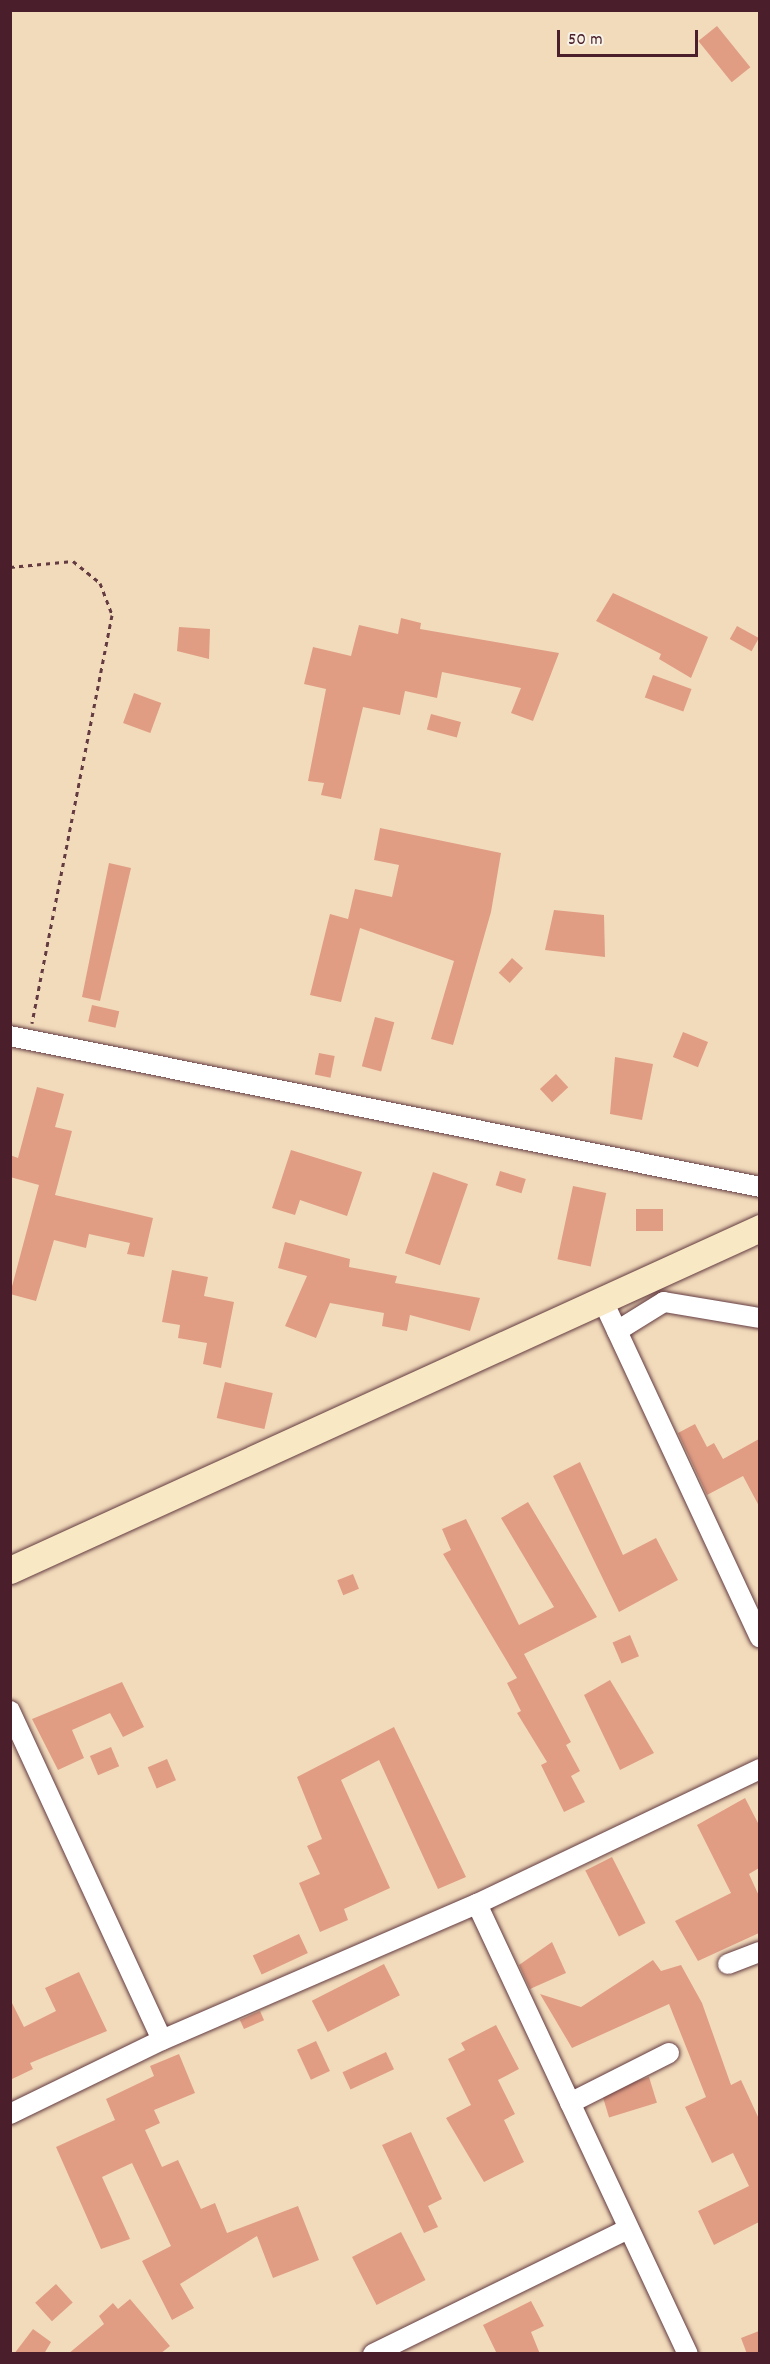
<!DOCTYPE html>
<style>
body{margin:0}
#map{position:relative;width:770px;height:2364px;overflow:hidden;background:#f2dbbb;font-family:Dekko,sans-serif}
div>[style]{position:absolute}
.building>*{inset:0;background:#e09d84;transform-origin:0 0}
.path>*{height:3px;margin-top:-1.5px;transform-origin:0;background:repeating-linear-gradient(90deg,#633b41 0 4.5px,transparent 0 9px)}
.roads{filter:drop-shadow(0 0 2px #633b41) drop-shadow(0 0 2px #633b41)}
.street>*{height:20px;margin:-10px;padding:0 10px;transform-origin:10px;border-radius:10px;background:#fff}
.secondary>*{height:27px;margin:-13.5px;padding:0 13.5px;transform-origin:13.5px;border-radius:13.5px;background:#f8e8c3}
span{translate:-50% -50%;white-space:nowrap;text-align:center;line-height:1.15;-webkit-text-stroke:4.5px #f7f3e8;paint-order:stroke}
.frame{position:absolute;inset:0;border:12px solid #4a1f2b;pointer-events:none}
.scale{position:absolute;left:557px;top:30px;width:141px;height:27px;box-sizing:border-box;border:3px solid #4a1f2b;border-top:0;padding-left:8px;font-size:18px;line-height:21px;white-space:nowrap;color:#4a1f2b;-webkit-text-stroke:4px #f7f3e8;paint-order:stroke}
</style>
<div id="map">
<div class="building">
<div style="left:717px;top:26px;width:53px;height:24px;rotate:51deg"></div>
<div style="clip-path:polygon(613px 593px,708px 637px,691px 678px,659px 659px,661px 654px,596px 621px)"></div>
<div style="clip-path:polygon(401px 618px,421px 623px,420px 629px,559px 653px,533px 721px,511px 713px,521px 688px,442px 672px,437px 698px,405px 691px,400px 715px,363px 707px,341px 799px,321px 795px,324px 783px,308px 781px,326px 689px,304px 684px,313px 647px,351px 656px,359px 625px,398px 634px)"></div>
<div style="left:737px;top:626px;width:25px;height:15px;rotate:29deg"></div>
<div style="clip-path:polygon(179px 627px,210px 629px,209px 659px,177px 651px)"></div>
<div style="left:653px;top:675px;width:41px;height:24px;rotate:20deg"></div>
<div style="left:134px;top:693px;width:29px;height:32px;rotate:20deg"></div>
<div style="left:431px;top:714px;width:31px;height:16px;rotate:15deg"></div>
<div style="clip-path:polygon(380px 828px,501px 853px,491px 912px,453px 1045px,431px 1039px,454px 961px,360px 928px,341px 1002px,310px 995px,330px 914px,348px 919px,355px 889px,392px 897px,399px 865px,374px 860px)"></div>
<div style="clip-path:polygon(109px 863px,131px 868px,100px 1001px,82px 997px)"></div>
<div style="clip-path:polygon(554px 910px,604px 915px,605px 957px,545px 950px)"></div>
<div style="left:512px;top:958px;width:15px;height:20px;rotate:42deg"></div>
<div style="left:92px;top:1005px;width:28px;height:17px;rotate:13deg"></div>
<div style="left:375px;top:1017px;width:20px;height:51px;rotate:15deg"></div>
<div style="left:683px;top:1032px;width:27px;height:27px;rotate:22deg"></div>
<div style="left:319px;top:1053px;width:16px;height:22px;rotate:11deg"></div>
<div style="clip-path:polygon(615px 1057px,653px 1064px,642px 1120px,610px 1114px)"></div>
<div style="left:556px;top:1074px;width:18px;height:22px;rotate:47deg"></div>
<div style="clip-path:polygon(37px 1087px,64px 1094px,55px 1127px,72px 1131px,55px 1195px,153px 1218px,144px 1257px,127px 1254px,130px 1243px,89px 1234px,86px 1248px,54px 1240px,36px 1301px,10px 1294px,39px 1185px,10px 1177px,10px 1155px,18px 1158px)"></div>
<div style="clip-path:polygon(291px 1150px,362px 1172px,347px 1216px,300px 1200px,295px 1215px,272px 1208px)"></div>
<div style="left:500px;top:1171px;width:27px;height:15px;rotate:17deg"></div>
<div style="left:433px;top:1172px;width:37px;height:86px;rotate:19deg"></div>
<div style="left:573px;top:1186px;width:34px;height:75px;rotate:12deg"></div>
<div style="left:663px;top:1209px;width:22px;height:27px;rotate:90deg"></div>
<div style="clip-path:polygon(285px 1242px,350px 1259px,349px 1267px,397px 1276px,395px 1283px,480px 1298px,470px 1331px,410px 1315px,407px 1331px,382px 1326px,384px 1313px,330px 1303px,316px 1338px,285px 1326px,307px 1276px,278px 1268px)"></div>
<div style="clip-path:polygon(172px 1270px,208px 1277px,204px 1296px,234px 1302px,221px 1368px,203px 1364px,207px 1343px,178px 1338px,180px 1325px,162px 1322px)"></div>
<div style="left:225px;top:1382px;width:49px;height:37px;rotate:13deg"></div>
<div style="clip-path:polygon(695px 1424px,707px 1447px,714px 1443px,723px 1459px,759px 1439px,759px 1506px,743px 1476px,707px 1495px,678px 1433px)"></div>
<div style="clip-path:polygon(580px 1462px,623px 1555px,656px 1538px,678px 1580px,619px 1612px,553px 1476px)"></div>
<div style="clip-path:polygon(528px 1502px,597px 1617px,524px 1654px,571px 1742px,566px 1745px,580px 1771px,571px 1776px,585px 1802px,564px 1812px,541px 1765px,547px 1762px,517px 1713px,521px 1711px,507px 1683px,517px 1678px,443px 1554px,451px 1550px,442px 1529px,466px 1519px,519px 1625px,554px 1607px,501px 1518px)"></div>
<div style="left:353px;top:1574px;width:16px;height:17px;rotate:68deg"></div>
<div style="left:630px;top:1635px;width:23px;height:19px;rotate:67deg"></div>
<div style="clip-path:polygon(610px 1680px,654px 1753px,620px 1770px,584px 1695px)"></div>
<div style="clip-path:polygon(122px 1682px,144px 1727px,123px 1737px,110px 1713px,72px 1730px,84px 1758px,58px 1770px,32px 1719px)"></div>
<div style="clip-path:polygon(394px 1727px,466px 1877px,438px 1889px,379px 1760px,341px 1780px,390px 1888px,344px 1909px,348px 1920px,320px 1932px,299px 1883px,320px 1874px,307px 1846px,322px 1839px,297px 1777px)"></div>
<div style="left:111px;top:1747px;width:21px;height:23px;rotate:67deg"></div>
<div style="left:167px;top:1759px;width:23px;height:21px;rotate:67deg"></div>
<div style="clip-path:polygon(745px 1798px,759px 1825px,759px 1868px,749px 1874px,759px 1896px,759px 1933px,698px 1961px,675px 1921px,731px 1893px,697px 1825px)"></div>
<div style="left:612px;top:1857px;width:74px;height:30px;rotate:63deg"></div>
<div style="left:299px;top:1934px;width:21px;height:51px;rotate:65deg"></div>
<div style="clip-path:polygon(552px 1942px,566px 1973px,530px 1989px,519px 1965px)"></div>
<div style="clip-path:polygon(653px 1960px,661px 1971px,681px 1965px,702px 2003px,731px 2085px,741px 2080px,759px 2119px,759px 2222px,714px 2245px,698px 2211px,749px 2186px,733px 2153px,712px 2163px,685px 2107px,706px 2097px,669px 2004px,572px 2048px,540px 1994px,581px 2007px)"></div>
<div style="left:384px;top:1964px;width:35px;height:81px;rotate:63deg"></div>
<div style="clip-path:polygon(79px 1972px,107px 2031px,30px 2063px,33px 2069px,10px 2080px,10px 1999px,24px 2027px,56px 2011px,45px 1988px)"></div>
<div style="left:260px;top:2011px;width:10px;height:22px;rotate:66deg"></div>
<div style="clip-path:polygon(496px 2025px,519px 2069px,498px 2080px,515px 2114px,504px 2120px,524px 2162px,484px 2182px,446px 2118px,471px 2105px,448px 2059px,465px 2050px,461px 2043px)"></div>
<div style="left:316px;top:2041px;width:33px;height:21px;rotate:65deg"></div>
<div style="left:386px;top:2052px;width:19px;height:48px;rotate:65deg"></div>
<div style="clip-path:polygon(179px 2054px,195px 2093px,154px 2110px,160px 2123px,145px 2130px,162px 2167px,178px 2160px,201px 2209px,215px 2203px,227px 2233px,298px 2206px,319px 2260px,273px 2278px,257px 2236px,180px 2284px,194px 2308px,172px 2320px,142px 2261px,171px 2246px,132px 2163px,102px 2177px,130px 2239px,101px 2249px,56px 2147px,115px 2120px,106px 2099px,154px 2076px,150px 2066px)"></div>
<div style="left:649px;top:2077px;width:27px;height:50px;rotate:73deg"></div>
<div style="clip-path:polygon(411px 2132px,442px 2199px,428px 2206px,438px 2227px,424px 2233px,382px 2145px)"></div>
<div style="left:401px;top:2232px;width:54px;height:55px;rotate:63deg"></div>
<div style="left:56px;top:2284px;width:25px;height:28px;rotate:48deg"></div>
<div style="clip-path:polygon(130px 2299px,170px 2346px,160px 2354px,68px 2354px,104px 2324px,99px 2316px,113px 2303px,118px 2309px)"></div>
<div style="clip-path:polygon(531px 2301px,544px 2326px,531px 2332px,540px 2354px,497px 2354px,483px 2325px)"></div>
<div style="clip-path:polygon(33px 2329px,51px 2342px,44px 2354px,14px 2354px)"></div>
<div style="clip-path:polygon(759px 2331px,759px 2354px,747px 2354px,741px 2338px)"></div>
</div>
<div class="path">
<div style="left:10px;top:567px;width:63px;rotate:-5.4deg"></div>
<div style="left:73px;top:561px;width:35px;rotate:39deg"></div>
<div style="left:100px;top:583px;width:34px;rotate:69deg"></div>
<div style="left:112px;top:615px;width:416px;rotate:101.1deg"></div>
</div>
<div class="roads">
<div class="street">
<div style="left:10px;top:1036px;width:765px;rotate:11.38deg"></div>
<div style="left:603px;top:1301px;width:371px;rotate:65deg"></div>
<div style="left:617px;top:1331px;width:55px;rotate:-31.7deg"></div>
<div style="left:664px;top:1302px;width:97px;rotate:9.5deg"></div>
<div style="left:10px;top:1711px;width:362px;rotate:65.2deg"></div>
<div style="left:477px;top:1904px;width:497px;rotate:64.9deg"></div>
<div style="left:728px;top:1964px;width:34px;rotate:-21deg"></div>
<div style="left:570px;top:2103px;width:111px;rotate:-26.8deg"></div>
<div style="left:10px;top:2114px;width:169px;rotate:-26deg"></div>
<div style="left:162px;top:2040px;width:343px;rotate:-23.4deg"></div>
<div style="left:477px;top:1904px;width:314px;rotate:-25.5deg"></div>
<div style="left:373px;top:2354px;width:284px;rotate:-26.1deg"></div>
</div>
<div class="secondary">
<div style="left:10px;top:1570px;width:824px;rotate:-24.51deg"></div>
</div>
</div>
<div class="frame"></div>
<div class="scale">50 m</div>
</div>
